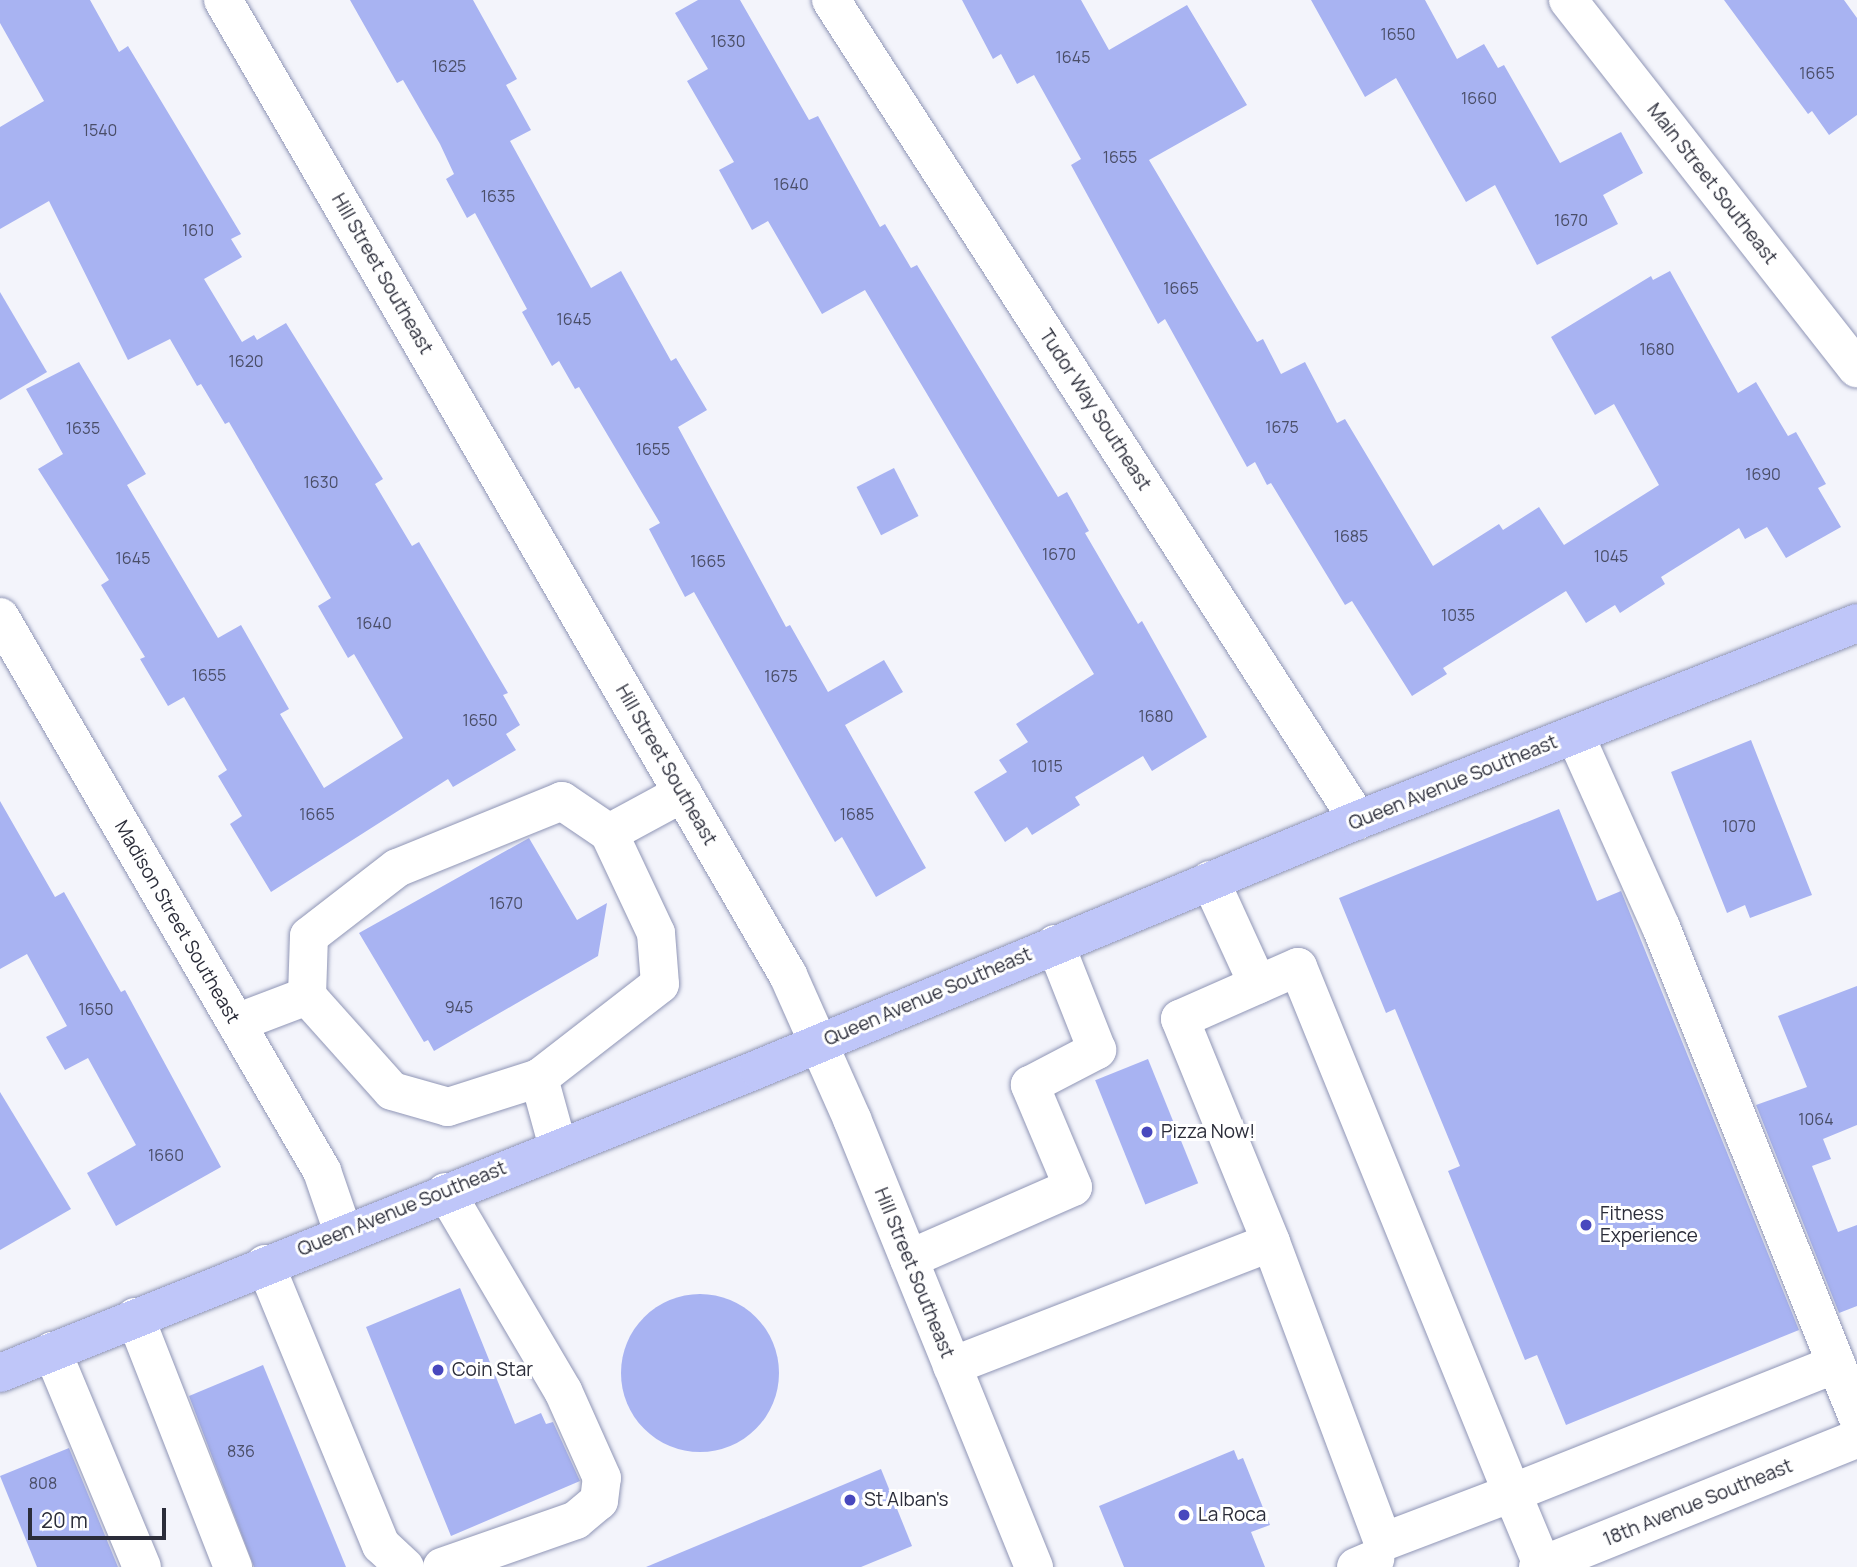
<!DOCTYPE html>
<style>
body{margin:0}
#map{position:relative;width:1857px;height:1567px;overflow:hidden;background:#f3f4fb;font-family:Manrope,sans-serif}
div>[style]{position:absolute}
.building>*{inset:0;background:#a8b3f2;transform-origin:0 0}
.round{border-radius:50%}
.roads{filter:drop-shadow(0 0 2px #9096b6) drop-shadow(0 0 2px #9096b6)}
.minor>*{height:38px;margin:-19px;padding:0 19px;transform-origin:19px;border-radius:19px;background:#fff}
.major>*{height:38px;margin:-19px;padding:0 19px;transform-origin:19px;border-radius:19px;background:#bfc6f9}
.dots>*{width:19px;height:19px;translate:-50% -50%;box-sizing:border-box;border:4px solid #fff;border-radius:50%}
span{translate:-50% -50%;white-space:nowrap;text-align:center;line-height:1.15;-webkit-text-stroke:6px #fff;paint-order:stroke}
.number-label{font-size:16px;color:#4a4e68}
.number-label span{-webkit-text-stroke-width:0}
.street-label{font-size:19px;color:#2b2d3a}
.poi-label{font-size:19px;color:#2b2d3a}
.left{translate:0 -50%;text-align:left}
.scale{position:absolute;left:28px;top:1508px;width:138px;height:32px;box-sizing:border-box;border:4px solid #2b2d3a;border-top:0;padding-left:9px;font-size:21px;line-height:24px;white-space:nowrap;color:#2b2d3a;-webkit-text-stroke:5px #fff;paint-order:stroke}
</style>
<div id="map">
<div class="building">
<div style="clip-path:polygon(0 0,90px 0,119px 52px,128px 46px,241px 234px,231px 239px,242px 257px,204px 279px,242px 342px,254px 335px,257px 340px,286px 323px,383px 479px,375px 484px,412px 546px,419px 542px,508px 693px,503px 695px,520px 725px,506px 734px,516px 750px,453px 787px,448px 779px,271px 892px,230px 824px,242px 816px,218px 776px,227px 770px,184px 697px,168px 706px,140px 659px,145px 657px,101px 585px,109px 580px,38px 469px,63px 454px,26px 389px,79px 362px,146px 474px,127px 485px,218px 638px,241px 625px,289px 709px,280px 714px,324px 788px,403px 738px,354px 654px,348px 658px,318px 606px,331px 598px,229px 422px,225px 424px,201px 384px,197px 386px,170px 339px,128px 360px,49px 201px,0 229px,0 127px,44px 101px,0 23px)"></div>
<div style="clip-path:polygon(350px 0,473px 0,517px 79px,506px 85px,531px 130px,510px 141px,591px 288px,621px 271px,671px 361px,676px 358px,707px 410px,678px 427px,786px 627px,790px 625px,828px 692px,884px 660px,903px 692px,845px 725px,926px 868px,876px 897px,842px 837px,835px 842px,694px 592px,685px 597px,649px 529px,660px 523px,579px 387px,575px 389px,559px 361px,552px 366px,522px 312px,527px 309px,475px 213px,467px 218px,446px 179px,454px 174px,440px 144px,403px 80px,397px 83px)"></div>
<div style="clip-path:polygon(698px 0,740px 0,809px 120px,818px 116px,880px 227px,885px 224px,911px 268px,917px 265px,1058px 497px,1067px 492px,1089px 531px,1085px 533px,1138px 624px,1142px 621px,1207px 737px,1152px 771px,1143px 756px,1075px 797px,1080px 805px,1032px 835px,1027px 827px,1005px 842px,974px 792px,1007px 772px,999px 760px,1028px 742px,1016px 724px,1094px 674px,865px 290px,822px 314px,768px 221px,752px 230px,719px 170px,734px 162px,687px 81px,708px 69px,675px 13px)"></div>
<div style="clip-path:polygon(962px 0,1081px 0,1109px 50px,1187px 5px,1247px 105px,1149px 160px,1257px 342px,1263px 339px,1281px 374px,1305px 362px,1337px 423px,1345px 419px,1433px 566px,1499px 524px,1503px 530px,1539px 507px,1564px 545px,1659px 485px,1614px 404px,1595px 415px,1551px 337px,1651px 276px,1653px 280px,1670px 271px,1738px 393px,1756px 382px,1788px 436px,1796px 432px,1826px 484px,1818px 488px,1841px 527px,1786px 558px,1767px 527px,1745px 539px,1739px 528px,1661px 577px,1665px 584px,1620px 613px,1615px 605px,1586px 623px,1566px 591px,1443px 668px,1447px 674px,1412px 696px,1352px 601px,1345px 605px,1271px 483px,1267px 485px,1255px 462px,1247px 467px,1165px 319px,1158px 324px,1071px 165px,1081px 159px,1034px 75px,1017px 84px,1001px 54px,993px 59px)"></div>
<div style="clip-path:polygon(1311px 0,1425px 0,1457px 59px,1484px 44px,1498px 68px,1504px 65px,1560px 163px,1621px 132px,1643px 173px,1603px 195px,1618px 224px,1537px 265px,1495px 185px,1466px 202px,1396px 78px,1365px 97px)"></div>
<div style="clip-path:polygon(1724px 0,1844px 0,1857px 18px,1857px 115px,1829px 135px,1812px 111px,1808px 114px)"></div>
<div style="clip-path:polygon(0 292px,47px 372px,0 400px)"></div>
<div style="left:894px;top:468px;width:54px;height:42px;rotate:63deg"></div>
<div style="clip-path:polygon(1751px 740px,1812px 895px,1750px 918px,1745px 905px,1727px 913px,1671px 772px)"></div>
<div style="clip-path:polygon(0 801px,55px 897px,64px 892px,121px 992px,125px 990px,221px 1167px,116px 1226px,87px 1173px,136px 1145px,88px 1058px,65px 1070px,46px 1037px,67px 1026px,27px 954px,0 969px)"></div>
<div style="clip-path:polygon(1559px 809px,1597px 901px,1621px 891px,1799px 1330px,1566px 1425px,1537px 1355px,1525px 1360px,1448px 1171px,1460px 1166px,1395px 1009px,1386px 1013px,1339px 898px)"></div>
<div style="clip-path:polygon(529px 838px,577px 920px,607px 903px,598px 956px,434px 1051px,428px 1040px,424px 1042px,359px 933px)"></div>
<div style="clip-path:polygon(1857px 986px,1857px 1125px,1823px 1139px,1831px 1159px,1812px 1166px,1838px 1232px,1857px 1225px,1857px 1306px,1839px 1313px,1756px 1105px,1807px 1087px,1778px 1016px)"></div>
<div style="left:1148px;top:1059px;width:134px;height:57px;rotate:68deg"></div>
<div style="clip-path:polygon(0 1092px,71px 1209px,0 1250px)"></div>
<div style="clip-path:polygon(460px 1288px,515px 1424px,541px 1413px,546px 1424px,553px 1422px,580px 1481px,451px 1536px,366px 1327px)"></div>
<div class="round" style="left:621px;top:1294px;width:158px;height:158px"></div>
<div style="clip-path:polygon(263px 1365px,346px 1567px,254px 1567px,189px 1396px)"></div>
<div style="clip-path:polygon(69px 1448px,118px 1567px,37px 1567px,0 1476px)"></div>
<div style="clip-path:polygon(1234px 1450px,1238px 1460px,1243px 1458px,1270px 1525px,1251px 1532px,1265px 1567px,1124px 1567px,1099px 1506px)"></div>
<div style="clip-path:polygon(881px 1469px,912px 1546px,861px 1567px,646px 1567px)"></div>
</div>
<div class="roads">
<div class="minor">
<div style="left:223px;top:0;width:1127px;rotate:59.91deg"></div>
<div style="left:788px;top:975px;width:158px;rotate:66deg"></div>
<div style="left:852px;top:1119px;width:484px;rotate:67.9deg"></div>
<div style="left:831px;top:0;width:975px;rotate:57.27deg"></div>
<div style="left:1568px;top:0;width:468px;rotate:51.9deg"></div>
<div style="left:0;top:617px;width:641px;rotate:59.83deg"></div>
<div style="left:322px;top:1171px;width:65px;rotate:71deg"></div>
<div style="left:1575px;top:735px;width:210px;rotate:65.9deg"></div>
<div style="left:1661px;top:927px;width:527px;rotate:68.16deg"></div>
<div style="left:1210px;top:880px;width:115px;rotate:65.4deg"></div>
<div style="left:1298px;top:967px;width:568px;rotate:67.86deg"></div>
<div style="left:1512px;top:1493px;width:138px;rotate:159.2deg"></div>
<div style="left:1383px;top:1542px;width:320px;rotate:-110.5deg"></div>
<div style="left:1271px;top:1242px;width:241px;rotate:-112.2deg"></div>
<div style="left:1180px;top:1019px;width:129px;rotate:-23.8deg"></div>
<div style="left:307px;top:996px;width:127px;rotate:48.2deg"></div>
<div style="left:392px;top:1091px;width:58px;rotate:15.9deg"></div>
<div style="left:448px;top:1107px;width:96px;rotate:-17.7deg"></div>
<div style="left:236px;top:1023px;width:76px;rotate:-20.8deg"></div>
<div style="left:307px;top:996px;width:60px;rotate:-88.1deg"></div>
<div style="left:309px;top:936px;width:111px;rotate:-37.7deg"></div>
<div style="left:397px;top:868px;width:178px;rotate:-22.1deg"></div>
<div style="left:562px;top:801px;width:57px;rotate:34.2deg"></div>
<div style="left:609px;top:833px;width:84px;rotate:-28.4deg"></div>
<div style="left:558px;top:1147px;width:72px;rotate:-105.4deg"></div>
<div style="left:539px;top:1078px;width:153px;rotate:-37.8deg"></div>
<div style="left:660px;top:984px;width:51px;rotate:-94.5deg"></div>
<div style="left:656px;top:933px;width:110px;rotate:-115.2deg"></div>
<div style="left:909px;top:1259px;width:179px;rotate:-23.7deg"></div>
<div style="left:1073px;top:1187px;width:111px;rotate:-112.9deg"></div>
<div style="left:1030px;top:1085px;width:76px;rotate:-27.6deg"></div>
<div style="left:1097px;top:1050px;width:114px;rotate:-111.6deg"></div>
<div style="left:265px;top:1264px;width:304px;rotate:67.6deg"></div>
<div style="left:381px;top:1545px;width:33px;rotate:43deg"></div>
<div style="left:135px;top:1317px;width:269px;rotate:68.6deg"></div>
<div style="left:52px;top:1351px;width:234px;rotate:67.4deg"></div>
<div style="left:952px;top:1366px;width:342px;rotate:-21.2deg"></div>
<div style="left:442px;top:1567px;width:142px;rotate:-19.3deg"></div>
<div style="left:576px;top:1520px;width:30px;rotate:-40deg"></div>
<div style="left:599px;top:1501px;width:23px;rotate:-83deg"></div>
<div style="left:602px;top:1478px;width:95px;rotate:-114.1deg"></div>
<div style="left:563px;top:1391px;width:231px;rotate:-120.5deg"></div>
<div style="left:1356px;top:1567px;width:21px;rotate:-23deg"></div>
<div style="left:1538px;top:1567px;width:344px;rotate:-21.9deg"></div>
<div style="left:1543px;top:1567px;width:80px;rotate:-112.7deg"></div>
<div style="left:1512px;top:1493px;width:349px;rotate:-21.7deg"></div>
</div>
<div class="major">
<div style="left:0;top:1373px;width:817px;rotate:-21.85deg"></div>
<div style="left:758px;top:1069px;width:650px;rotate:-22.54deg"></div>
<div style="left:1358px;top:820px;width:536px;rotate:-21.54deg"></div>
</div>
</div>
<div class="dots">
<div style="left:1147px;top:1132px;background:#4848be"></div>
<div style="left:1586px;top:1225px;background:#4848be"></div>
<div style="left:438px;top:1370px;background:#4848be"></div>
<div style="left:850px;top:1500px;background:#4848be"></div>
<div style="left:1184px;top:1515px;background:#4848be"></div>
</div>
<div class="number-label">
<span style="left:1398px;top:34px">1650</span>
<span style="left:728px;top:41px">1630</span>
<span style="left:1073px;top:57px">1645</span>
<span style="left:449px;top:66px">1625</span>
<span style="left:1817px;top:73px">1665</span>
<span style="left:1479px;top:98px">1660</span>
<span style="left:100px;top:130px">1540</span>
<span style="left:1120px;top:157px">1655</span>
<span style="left:791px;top:184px">1640</span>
<span style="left:498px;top:196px">1635</span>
<span style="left:1571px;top:220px">1670</span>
<span style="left:198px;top:230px">1610</span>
<span style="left:1181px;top:288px">1665</span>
<span style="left:574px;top:319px">1645</span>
<span style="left:1657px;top:349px">1680</span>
<span style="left:246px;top:361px">1620</span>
<span style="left:1282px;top:427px">1675</span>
<span style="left:83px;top:428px">1635</span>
<span style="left:653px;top:449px">1655</span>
<span style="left:1763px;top:474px">1690</span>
<span style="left:321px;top:482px">1630</span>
<span style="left:1351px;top:536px">1685</span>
<span style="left:1059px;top:554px">1670</span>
<span style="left:1611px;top:556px">1045</span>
<span style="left:133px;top:558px">1645</span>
<span style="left:708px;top:561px">1665</span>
<span style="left:1458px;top:615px">1035</span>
<span style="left:374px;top:623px">1640</span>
<span style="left:209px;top:675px">1655</span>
<span style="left:781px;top:676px">1675</span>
<span style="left:1156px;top:716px">1680</span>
<span style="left:480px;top:720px">1650</span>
<span style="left:1047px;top:766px">1015</span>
<span style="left:317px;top:814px">1665</span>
<span style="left:857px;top:814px">1685</span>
<span style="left:1739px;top:826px">1070</span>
<span style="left:506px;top:903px">1670</span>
<span style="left:459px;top:1007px">945</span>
<span style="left:96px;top:1009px">1650</span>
<span style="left:1816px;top:1119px">1064</span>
<span style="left:166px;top:1155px">1660</span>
<span style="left:241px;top:1451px">836</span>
<span style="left:43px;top:1483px">808</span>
</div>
<div class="street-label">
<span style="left:1712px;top:184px;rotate:52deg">Main Street Southeast</span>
<span style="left:382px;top:274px;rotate:60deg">Hill Street Southeast</span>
<span style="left:1095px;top:410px;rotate:57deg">Tudor Way Southeast</span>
<span style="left:666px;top:765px;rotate:60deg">Hill Street Southeast</span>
<span style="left:1453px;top:783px;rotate:-22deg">Queen Avenue Southeast</span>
<span style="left:177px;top:922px;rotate:60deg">Madison Street Southeast</span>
<span style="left:928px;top:997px;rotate:-23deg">Queen Avenue Southeast</span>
<span style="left:402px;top:1209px;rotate:-22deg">Queen Avenue Southeast</span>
<span style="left:914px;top:1273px;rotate:68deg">Hill Street Southeast</span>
<span style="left:1698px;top:1503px;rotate:-22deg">18th Avenue Southeast</span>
</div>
<div class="poi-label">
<span class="left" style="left:1161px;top:1132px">Pizza Now!</span>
<span class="left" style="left:1600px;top:1225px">Fitness<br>Experience</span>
<span class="left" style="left:452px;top:1370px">Coin Star</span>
<span class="left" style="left:864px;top:1500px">St Alban's</span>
<span class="left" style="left:1198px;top:1515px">La Roca</span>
</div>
<div class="scale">20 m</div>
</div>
